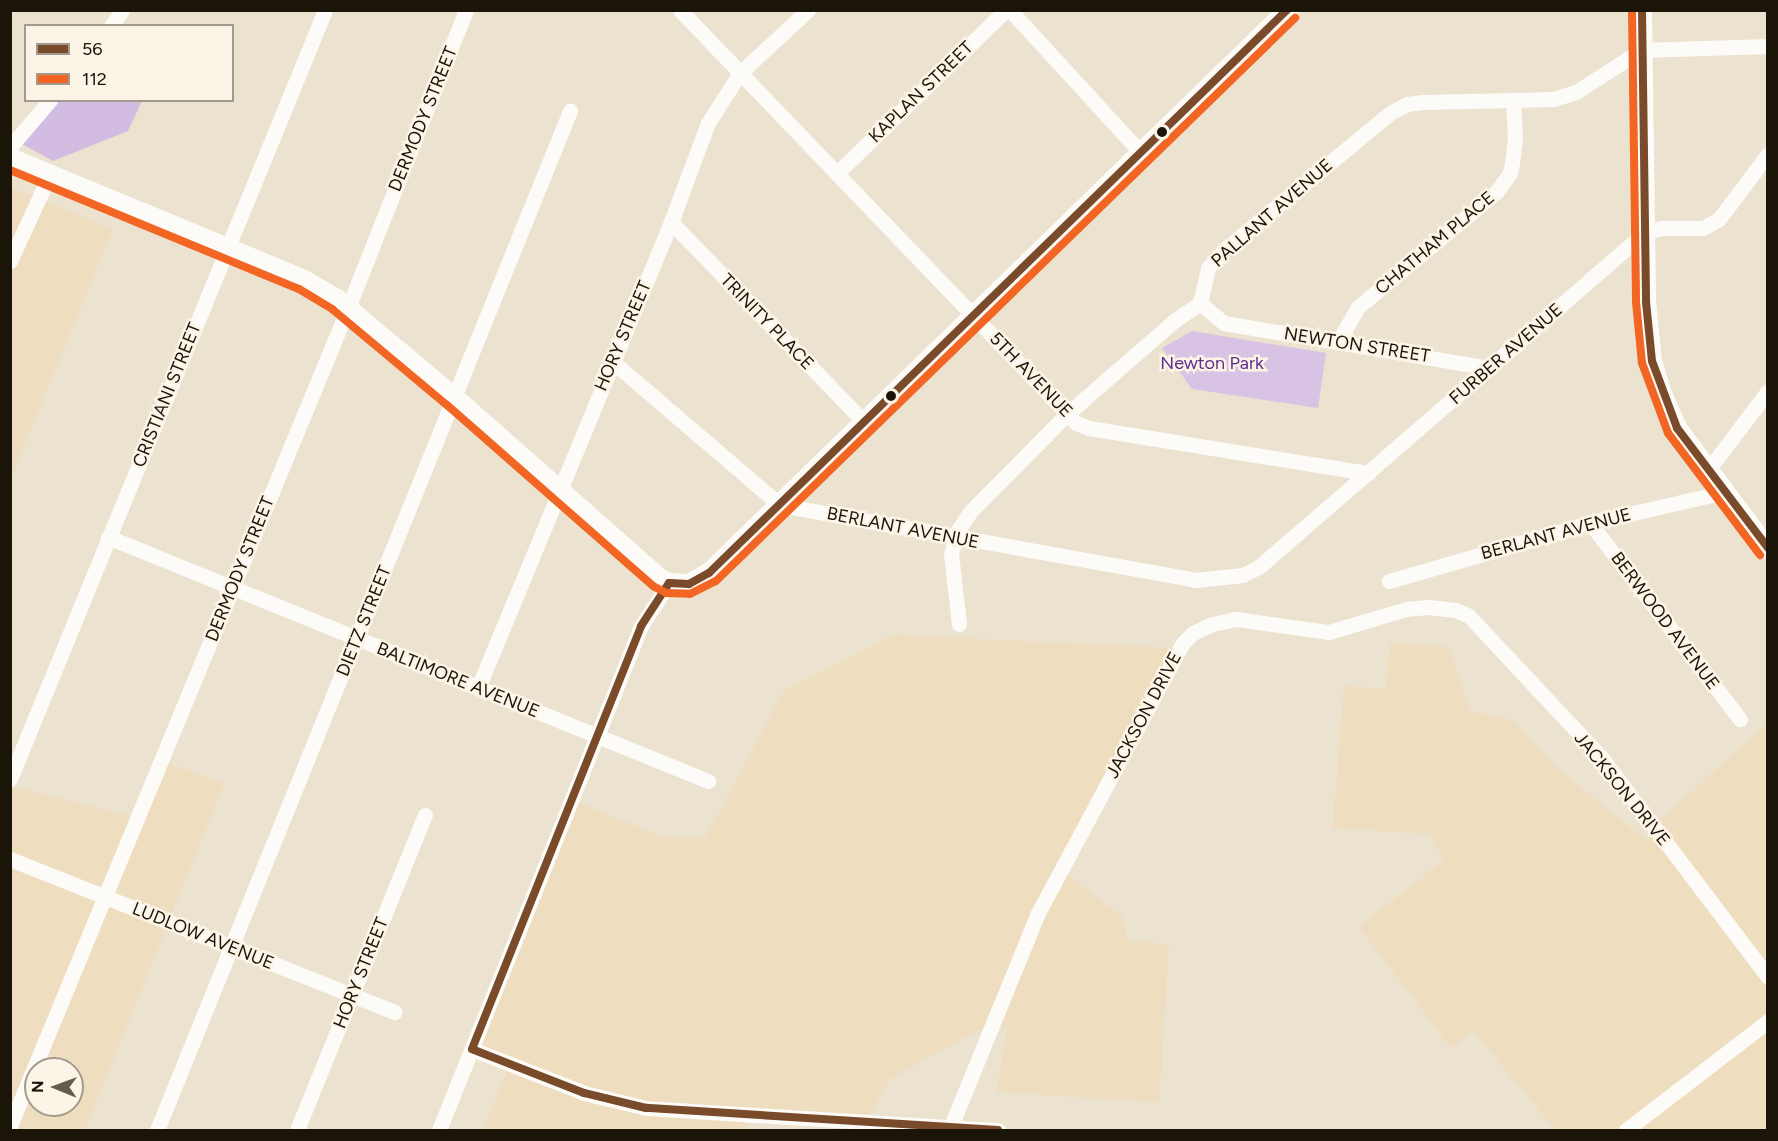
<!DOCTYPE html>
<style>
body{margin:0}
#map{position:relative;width:1778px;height:1141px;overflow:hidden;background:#ece2d0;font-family:Figtree,sans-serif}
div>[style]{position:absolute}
.built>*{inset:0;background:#efddbf}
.green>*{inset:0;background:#d8c3e4}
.forest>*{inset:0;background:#d3bce2}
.minor>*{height:15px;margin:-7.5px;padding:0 7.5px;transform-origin:7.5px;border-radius:7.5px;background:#fcfbf8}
.major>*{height:20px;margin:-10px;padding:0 10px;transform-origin:10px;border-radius:10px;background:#fcfbf8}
.bus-1>*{height:8px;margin:-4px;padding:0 4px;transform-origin:4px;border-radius:4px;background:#7a4b2a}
.bus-2>*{height:8px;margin:-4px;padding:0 4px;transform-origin:4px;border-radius:4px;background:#f26522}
.dots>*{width:16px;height:16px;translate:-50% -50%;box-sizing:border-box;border:3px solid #fcf4e6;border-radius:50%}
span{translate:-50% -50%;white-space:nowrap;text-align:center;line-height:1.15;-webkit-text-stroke:5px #fcf4e6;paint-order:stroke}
.street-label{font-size:18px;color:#1b1408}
.park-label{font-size:18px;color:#5d2e8f}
.frame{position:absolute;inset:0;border:12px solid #1b1408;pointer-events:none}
.legend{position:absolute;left:24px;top:24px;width:210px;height:78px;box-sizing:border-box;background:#fcf4e6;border:2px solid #a29a8d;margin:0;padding:8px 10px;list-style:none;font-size:18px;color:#1b1408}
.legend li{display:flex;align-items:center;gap:12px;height:30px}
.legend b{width:30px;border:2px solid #a29a8d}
.north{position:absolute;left:24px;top:1057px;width:60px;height:60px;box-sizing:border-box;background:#fcf4e6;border:2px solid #a29a8d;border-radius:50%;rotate:271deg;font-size:16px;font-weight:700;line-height:24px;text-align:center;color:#1b1408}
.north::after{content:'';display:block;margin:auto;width:21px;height:27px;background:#645c4e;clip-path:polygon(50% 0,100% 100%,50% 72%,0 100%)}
</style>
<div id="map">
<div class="built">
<div style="clip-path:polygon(10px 187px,113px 229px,11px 478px)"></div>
<div style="clip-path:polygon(894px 635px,1175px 648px,1060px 869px,1122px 916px,1128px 941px,1169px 944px,1159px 1102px,997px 1092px,1007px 1028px,989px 1024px,890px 1079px,866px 1120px,751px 1113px,744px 1130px,483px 1130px,512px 1058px,479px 1044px,577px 802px,660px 836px,705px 839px,784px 691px)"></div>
<div style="clip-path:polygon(1390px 643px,1449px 647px,1470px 711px,1514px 721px,1558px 769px,1646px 840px,1662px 818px,1767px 724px,1767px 1130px,1555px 1130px,1474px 1031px,1451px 1048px,1359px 927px,1444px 860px,1429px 834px,1333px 828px,1344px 686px,1386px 689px)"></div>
<div style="clip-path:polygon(evenodd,163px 761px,224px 784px,85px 1130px,11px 1130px,10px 786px,139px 818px,163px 761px,36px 1069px,72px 1069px,72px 1105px,36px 1105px,36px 1069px)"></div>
</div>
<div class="green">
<div style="clip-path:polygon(1192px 331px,1326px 353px,1318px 408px,1192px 389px,1162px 348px)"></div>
</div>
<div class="forest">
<div style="clip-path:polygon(57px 101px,142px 101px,128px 131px,53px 161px,22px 144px)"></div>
</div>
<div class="minor">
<div style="left:680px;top:10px;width:572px;rotate:46.2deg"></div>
<div style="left:1076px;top:423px;width:14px;rotate:21deg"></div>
<div style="left:1089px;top:428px;width:283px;rotate:9.2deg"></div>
<div style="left:1010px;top:10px;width:194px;rotate:47.5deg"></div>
<div style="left:111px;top:26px;width:19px;rotate:-55deg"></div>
<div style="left:10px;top:147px;width:62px;rotate:-49.6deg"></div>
<div style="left:837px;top:173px;width:235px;rotate:-44deg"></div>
<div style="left:671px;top:222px;width:278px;rotate:46deg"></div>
<div style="left:10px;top:261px;width:96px;rotate:-65.3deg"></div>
<div style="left:1200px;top:303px;width:31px;rotate:40deg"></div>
<div style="left:1224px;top:323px;width:270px;rotate:9.6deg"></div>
<div style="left:1338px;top:342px;width:40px;rotate:-60.3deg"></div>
<div style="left:1358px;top:307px;width:181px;rotate:-39.8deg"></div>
<div style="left:1497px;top:191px;width:22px;rotate:-54deg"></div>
<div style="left:1510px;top:173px;width:10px;rotate:-79deg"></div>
<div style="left:1512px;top:163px;width:25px;rotate:-83deg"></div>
<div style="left:1515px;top:138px;width:38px;rotate:-93deg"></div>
<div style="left:613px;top:362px;width:220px;rotate:40.6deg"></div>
<div style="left:780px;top:505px;width:423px;rotate:10.2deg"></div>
<div style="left:1196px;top:580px;width:47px;rotate:-6.1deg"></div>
<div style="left:1243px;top:575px;width:19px;rotate:-28deg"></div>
<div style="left:1260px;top:566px;width:508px;rotate:-40.93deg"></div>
<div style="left:1644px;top:233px;width:18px;rotate:-16deg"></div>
<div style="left:1661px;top:228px;width:42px"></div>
<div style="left:1703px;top:228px;width:18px;rotate:-29deg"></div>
<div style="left:1719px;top:219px;width:81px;rotate:-53deg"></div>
<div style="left:1708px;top:470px;width:99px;rotate:-52.8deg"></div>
<div style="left:1590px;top:523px;width:247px;rotate:52.6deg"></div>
<div style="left:108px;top:537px;width:648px;rotate:22.13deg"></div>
<div style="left:1389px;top:581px;width:209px;rotate:-16.1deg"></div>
<div style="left:1590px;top:523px;width:138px;rotate:-13deg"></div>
<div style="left:959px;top:624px;width:70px;rotate:-96.5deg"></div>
<div style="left:951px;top:554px;width:25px;rotate:-74deg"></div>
<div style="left:958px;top:530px;width:23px;rotate:-56deg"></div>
<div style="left:971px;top:511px;width:136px;rotate:-45.3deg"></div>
<div style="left:1067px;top:414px;width:143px;rotate:-41deg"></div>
<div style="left:1175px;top:320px;width:30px;rotate:-34deg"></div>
<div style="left:1200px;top:303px;width:36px;rotate:-77deg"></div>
<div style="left:1208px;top:268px;width:24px;rotate:-48deg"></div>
<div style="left:1224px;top:250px;width:215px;rotate:-39.5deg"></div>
<div style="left:1390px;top:113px;width:19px;rotate:-28deg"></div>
<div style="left:1407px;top:104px;width:16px;rotate:-7deg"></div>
<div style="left:1423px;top:102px;width:131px;rotate:-1.3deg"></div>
<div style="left:1554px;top:99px;width:23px;rotate:-18deg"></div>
<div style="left:1576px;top:92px;width:77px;rotate:-32.9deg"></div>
<div style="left:1641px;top:50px;width:127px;rotate:-1.8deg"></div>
<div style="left:478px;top:688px;width:504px;rotate:-67.5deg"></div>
<div style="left:671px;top:222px;width:106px;rotate:-69.5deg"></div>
<div style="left:708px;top:123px;width:59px;rotate:-57.4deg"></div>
<div style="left:740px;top:73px;width:93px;rotate:-42.8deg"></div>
<div style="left:10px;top:779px;width:831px;rotate:-67.72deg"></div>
<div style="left:10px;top:859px;width:414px;rotate:21.7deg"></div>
<div style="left:472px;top:1049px;width:120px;rotate:21.4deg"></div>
<div style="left:584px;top:1093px;width:64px;rotate:13.6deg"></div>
<div style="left:646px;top:1108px;width:353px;rotate:3.6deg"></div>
<div style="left:10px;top:1126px;width:885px;rotate:-67.55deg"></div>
<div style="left:348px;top:308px;width:321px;rotate:-68.4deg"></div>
<div style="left:951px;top:1126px;width:230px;rotate:-67.8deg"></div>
<div style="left:1038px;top:913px;width:306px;rotate:-61.8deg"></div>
<div style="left:1183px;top:643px;width:14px;rotate:-45deg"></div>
<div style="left:1193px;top:633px;width:21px;rotate:-25deg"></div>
<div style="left:1212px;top:624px;width:25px;rotate:-12deg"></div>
<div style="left:1236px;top:619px;width:94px;rotate:8deg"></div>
<div style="left:1329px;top:632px;width:80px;rotate:-16.6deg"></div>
<div style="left:1406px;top:609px;width:22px;rotate:-5deg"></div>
<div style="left:1428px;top:607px;width:28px;rotate:6deg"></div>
<div style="left:1456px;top:610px;width:14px;rotate:25deg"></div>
<div style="left:1469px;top:616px;width:193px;rotate:46.9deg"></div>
<div style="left:1601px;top:757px;width:276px;rotate:52.8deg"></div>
<div style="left:157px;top:1130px;width:1100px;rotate:-67.94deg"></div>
<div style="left:297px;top:1130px;width:340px;rotate:-67.9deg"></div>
<div style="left:439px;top:1130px;width:543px;rotate:-68.16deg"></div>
<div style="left:641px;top:626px;width:51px;rotate:-56.9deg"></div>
<div style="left:1626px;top:1130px;width:179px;rotate:-37.5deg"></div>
</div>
<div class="major">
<div style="left:1642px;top:10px;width:292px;rotate:89.2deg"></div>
<div style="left:1646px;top:302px;width:59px;rotate:84.2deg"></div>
<div style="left:1652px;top:361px;width:37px;rotate:73deg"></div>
<div style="left:1663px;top:396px;width:35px;rotate:66deg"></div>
<div style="left:1677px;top:428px;width:151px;rotate:53.1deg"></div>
<div style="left:10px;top:158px;width:318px;rotate:22.5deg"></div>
<div style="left:304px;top:280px;width:39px;rotate:30deg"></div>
<div style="left:338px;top:300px;width:151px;rotate:39.9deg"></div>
<div style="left:454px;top:397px;width:273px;rotate:41.4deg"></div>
<div style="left:659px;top:578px;width:11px;rotate:27deg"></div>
<div style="left:669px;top:583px;width:20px;rotate:3deg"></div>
<div style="left:689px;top:584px;width:23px;rotate:-29deg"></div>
<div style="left:709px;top:573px;width:808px;rotate:-44.2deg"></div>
</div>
<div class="bus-1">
<div style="left:1642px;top:10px;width:292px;rotate:89.2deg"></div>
<div style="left:1646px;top:302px;width:59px;rotate:84.2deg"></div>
<div style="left:1652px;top:361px;width:72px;rotate:69.5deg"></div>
<div style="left:1677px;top:428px;width:151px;rotate:52.8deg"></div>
<div style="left:998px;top:1130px;width:353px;rotate:-176.4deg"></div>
<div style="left:646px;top:1108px;width:64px;rotate:-166.4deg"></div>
<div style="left:584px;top:1093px;width:120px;rotate:-158.6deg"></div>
<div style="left:472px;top:1049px;width:456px;rotate:-68.2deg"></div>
<div style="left:641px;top:626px;width:51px;rotate:-56.9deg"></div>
<div style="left:669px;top:583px;width:20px;rotate:3deg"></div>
<div style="left:689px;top:584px;width:23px;rotate:-29deg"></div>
<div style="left:709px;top:573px;width:807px;rotate:-44.25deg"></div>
</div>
<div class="bus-2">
<div style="left:1632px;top:10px;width:292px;rotate:89.2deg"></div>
<div style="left:1636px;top:302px;width:61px;rotate:84.4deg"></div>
<div style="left:1642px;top:363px;width:75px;rotate:69.6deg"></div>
<div style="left:1668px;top:433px;width:153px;rotate:53deg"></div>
<div style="left:10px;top:170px;width:313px;rotate:22.4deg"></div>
<div style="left:299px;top:289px;width:39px;rotate:31deg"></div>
<div style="left:332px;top:309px;width:150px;rotate:39.9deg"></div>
<div style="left:447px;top:405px;width:274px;rotate:41.3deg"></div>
<div style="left:653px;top:586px;width:15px;rotate:28deg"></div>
<div style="left:666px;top:593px;width:24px;rotate:2deg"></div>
<div style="left:690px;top:594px;width:29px;rotate:-27deg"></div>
<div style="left:716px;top:581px;width:808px;rotate:-44.2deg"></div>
</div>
<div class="dots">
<div style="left:1162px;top:132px;background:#1b1408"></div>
<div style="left:891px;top:396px;background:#1b1408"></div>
</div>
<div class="street-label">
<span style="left:921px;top:92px;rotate:-44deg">KAPLAN STREET</span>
<span style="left:423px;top:119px;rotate:-68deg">DERMODY STREET</span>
<span style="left:1272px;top:213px;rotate:-41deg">PALLANT AVENUE</span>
<span style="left:1435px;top:243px;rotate:-40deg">CHATHAM PLACE</span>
<span style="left:767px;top:322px;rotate:46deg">TRINITY PLACE</span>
<span style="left:623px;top:336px;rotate:-67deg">HORY STREET</span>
<span style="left:1357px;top:345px;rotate:9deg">NEWTON STREET</span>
<span style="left:1506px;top:354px;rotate:-41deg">FURBER AVENUE</span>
<span style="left:1031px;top:375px;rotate:46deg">5TH AVENUE</span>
<span style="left:167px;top:395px;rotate:-68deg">CRISTIANI STREET</span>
<span style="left:903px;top:528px;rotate:11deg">BERLANT AVENUE</span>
<span style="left:1556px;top:534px;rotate:-15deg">BERLANT AVENUE</span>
<span style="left:240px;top:569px;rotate:-68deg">DERMODY STREET</span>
<span style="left:364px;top:621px;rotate:-68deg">DIETZ STREET</span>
<span style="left:1665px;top:621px;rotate:53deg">BERWOOD AVENUE</span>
<span style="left:458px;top:680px;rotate:22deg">BALTIMORE AVENUE</span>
<span style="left:1144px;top:715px;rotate:-62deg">JACKSON DRIVE</span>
<span style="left:1622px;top:789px;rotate:51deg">JACKSON DRIVE</span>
<span style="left:203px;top:936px;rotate:22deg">LUDLOW AVENUE</span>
<span style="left:361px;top:973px;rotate:-68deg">HORY STREET</span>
</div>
<div class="park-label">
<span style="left:1212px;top:363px">Newton Park</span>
</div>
<div class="frame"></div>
<ul class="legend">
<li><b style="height:8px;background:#7a4b2a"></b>56</li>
<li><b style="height:8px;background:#f26522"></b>112</li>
</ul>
<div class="north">N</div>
</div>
